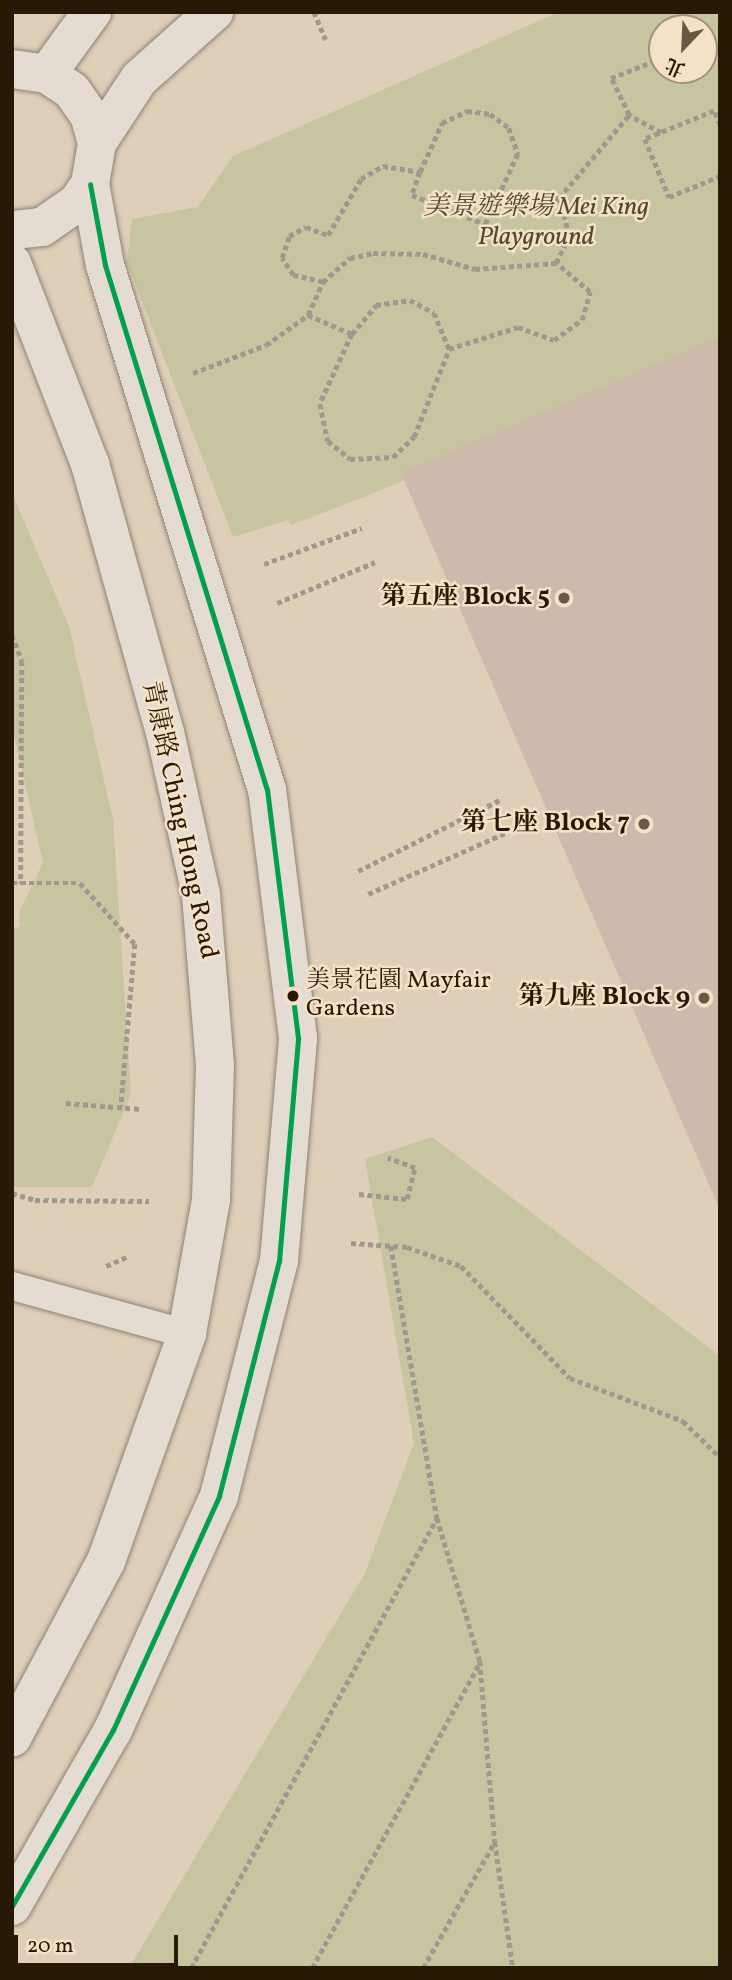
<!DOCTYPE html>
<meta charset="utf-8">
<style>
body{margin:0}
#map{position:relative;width:732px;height:1980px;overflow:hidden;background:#dfceb8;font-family:Vollkorn,"Noto Serif TC",serif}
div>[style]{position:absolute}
.green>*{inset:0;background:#c6c5a0}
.building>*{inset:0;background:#ceb9ac}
.path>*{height:4.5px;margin-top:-2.25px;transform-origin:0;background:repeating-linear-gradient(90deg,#a0988e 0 5px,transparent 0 8.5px)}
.roads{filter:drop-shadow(0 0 2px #8e8374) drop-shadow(0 0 2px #8e8374)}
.service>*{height:28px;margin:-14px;padding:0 14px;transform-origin:14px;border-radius:14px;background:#e4dcd2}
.minor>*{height:38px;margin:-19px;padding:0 19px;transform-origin:19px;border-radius:19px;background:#e4dcd2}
.secondary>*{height:38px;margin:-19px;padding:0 19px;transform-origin:19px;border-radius:19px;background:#e4dcd2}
.bus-1>*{height:5px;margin:-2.5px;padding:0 2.5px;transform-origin:2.5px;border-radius:2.5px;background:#029f4d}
.dots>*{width:19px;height:19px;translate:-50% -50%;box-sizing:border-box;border:4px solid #f4e1c7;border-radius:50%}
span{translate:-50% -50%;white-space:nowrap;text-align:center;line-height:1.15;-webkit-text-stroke:5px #f4e1c7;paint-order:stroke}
.bus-label{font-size:24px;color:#291904}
.left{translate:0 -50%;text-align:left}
.park-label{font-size:26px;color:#524a2d;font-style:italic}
.poi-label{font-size:26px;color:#291904;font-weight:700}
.right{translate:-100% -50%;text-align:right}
.street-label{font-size:26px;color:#291904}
.frame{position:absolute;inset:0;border:14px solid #291904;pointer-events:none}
.north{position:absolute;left:648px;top:14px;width:70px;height:70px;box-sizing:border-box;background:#f4e1c7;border:2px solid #a39179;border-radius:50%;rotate:203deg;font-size:19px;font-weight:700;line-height:28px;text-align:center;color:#291904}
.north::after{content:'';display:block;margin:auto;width:24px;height:32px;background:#695843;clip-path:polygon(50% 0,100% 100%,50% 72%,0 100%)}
.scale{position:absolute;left:14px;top:1935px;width:164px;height:32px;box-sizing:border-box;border:4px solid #291904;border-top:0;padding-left:9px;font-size:21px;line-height:24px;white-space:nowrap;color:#291904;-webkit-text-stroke:5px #f4e1c7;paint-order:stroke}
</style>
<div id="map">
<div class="green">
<div style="clip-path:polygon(evenodd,559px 12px,720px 12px,720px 345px,374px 493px,291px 525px,288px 520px,233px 537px,127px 262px,132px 219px,198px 207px,233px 156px,559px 12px,662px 28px,704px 28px,704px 70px,662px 70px,662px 28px)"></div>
<div style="clip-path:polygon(12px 493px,69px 626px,113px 820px,131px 1094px,92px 1187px,13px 1187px,12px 928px,20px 927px,19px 912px,43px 863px,12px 726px)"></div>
<div style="clip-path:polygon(432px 1137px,720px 1356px,720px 1968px,129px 1968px,365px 1573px,414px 1443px,365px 1159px)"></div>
</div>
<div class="building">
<div style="clip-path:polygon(720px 337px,720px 1210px,401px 473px)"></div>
</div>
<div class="path">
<div style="left:314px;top:12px;width:30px;rotate:67deg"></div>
<div style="left:720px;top:125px;width:15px;rotate:-113deg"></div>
<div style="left:714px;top:111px;width:74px;rotate:157.9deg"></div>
<div style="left:645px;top:139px;width:63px;rotate:67.5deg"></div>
<div style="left:669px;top:197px;width:55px;rotate:-22.4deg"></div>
<div style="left:661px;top:133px;width:37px;rotate:-151deg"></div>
<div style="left:629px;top:115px;width:41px;rotate:-115.9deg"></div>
<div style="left:611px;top:78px;width:55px;rotate:-21.4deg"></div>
<div style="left:420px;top:172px;width:54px;rotate:-65.8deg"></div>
<div style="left:442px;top:123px;width:28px;rotate:-26deg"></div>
<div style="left:467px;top:111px;width:23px;rotate:7deg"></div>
<div style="left:490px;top:114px;width:24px;rotate:36deg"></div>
<div style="left:509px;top:128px;width:28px;rotate:71deg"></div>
<div style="left:518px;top:154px;width:57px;rotate:114.8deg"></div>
<div style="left:323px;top:282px;width:31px;rotate:-167deg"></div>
<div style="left:293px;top:275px;width:20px;rotate:-123deg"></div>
<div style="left:282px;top:258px;width:23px;rotate:-72deg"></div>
<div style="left:289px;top:236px;width:19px;rotate:-28deg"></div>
<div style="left:306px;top:227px;width:23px;rotate:20deg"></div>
<div style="left:328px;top:235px;width:65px;rotate:-59.5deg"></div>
<div style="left:361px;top:179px;width:26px;rotate:-31deg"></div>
<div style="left:383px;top:166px;width:37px;rotate:9deg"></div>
<div style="left:420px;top:172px;width:24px;rotate:109deg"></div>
<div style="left:412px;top:195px;width:79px;rotate:21.7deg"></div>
<div style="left:485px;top:224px;width:19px;rotate:-62deg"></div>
<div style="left:494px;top:207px;width:66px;rotate:-7.9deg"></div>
<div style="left:308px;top:315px;width:36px;rotate:-66deg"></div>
<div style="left:323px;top:282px;width:36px;rotate:-42deg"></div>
<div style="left:350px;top:258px;width:24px;rotate:-12deg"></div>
<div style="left:373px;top:253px;width:50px;rotate:1.1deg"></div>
<div style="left:423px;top:254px;width:54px;rotate:16.1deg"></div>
<div style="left:475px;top:269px;width:81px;rotate:-4.2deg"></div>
<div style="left:352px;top:334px;width:38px;rotate:-50deg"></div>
<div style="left:376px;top:305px;width:34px;rotate:-8deg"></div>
<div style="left:410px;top:300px;width:27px;rotate:28deg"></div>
<div style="left:434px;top:313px;width:39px;rotate:67deg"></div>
<div style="left:193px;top:373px;width:78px;rotate:-21deg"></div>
<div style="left:266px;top:345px;width:52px;rotate:-35.5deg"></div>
<div style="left:308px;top:315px;width:48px;rotate:23.4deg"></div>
<div style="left:352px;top:334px;width:77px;rotate:114.6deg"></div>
<div style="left:320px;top:404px;width:38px;rotate:78deg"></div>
<div style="left:328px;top:441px;width:28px;rotate:39deg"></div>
<div style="left:350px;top:459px;width:43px;rotate:-2.7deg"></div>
<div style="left:393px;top:457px;width:29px;rotate:-44deg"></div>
<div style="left:414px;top:437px;width:95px;rotate:-68.3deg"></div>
<div style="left:449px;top:349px;width:72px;rotate:-17.7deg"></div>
<div style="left:518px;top:327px;width:38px;rotate:20deg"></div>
<div style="left:554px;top:340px;width:34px;rotate:-36deg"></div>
<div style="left:582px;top:320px;width:29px;rotate:-74deg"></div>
<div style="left:590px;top:292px;width:45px;rotate:-139.5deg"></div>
<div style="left:556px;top:263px;width:30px;rotate:-64deg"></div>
<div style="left:569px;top:236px;width:39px;rotate:-105deg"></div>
<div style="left:559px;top:198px;width:109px;rotate:-49.9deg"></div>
<div style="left:264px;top:564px;width:104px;rotate:-20.2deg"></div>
<div style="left:277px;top:603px;width:106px;rotate:-22.7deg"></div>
<div style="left:12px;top:635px;width:28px;rotate:69deg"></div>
<div style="left:22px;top:661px;width:222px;rotate:90.3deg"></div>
<div style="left:358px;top:871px;width:159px;rotate:-26.6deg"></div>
<div style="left:12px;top:883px;width:68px"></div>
<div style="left:80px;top:883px;width:82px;rotate:48deg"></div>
<div style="left:135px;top:944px;width:163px;rotate:94.9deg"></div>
<div style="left:368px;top:894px;width:150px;rotate:-24deg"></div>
<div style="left:66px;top:1103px;width:75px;rotate:4.6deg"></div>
<div style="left:12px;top:1193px;width:24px;rotate:17deg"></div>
<div style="left:35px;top:1200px;width:114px;rotate:0.5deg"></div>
<div style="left:359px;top:1194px;width:48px;rotate:5.9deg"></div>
<div style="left:407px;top:1199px;width:32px;rotate:-76deg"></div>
<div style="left:415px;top:1168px;width:29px;rotate:-160deg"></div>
<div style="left:351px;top:1243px;width:56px;rotate:4.1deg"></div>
<div style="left:407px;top:1247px;width:57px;rotate:19.4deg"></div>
<div style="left:461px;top:1266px;width:156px;rotate:45.8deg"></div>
<div style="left:570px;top:1378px;width:121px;rotate:20.8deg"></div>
<div style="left:683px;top:1421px;width:52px;rotate:44.2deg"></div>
<div style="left:391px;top:1246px;width:276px;rotate:80.4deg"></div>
<div style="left:437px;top:1518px;width:149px;rotate:73.3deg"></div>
<div style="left:480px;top:1661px;width:182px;rotate:85.3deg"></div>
<div style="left:495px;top:1842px;width:127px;rotate:81.9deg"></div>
<div style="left:106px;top:1266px;width:24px;rotate:-24deg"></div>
<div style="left:191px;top:1968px;width:513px;rotate:-61.34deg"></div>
<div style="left:312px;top:1968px;width:349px;rotate:-61.2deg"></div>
<div style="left:423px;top:1968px;width:144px;rotate:-60.4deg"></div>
</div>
<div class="roads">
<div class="service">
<div style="left:12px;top:1286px;width:181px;rotate:15.3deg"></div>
</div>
<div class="minor">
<div style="left:47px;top:74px;width:77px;rotate:-54deg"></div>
<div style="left:97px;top:143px;width:77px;rotate:-56.7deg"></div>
<div style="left:139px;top:79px;width:101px;rotate:-41.8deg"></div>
</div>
<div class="secondary">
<div style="left:12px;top:69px;width:35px;rotate:8deg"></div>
<div style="left:47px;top:74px;width:30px;rotate:34deg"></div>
<div style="left:72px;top:91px;width:29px;rotate:55deg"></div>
<div style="left:89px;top:115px;width:29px;rotate:74deg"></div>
<div style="left:97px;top:143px;width:42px;rotate:99.7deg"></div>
<div style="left:90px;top:184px;width:22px;rotate:124deg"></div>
<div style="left:78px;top:202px;width:44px;rotate:145.2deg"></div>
<div style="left:42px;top:227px;width:30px;rotate:174deg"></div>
<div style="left:12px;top:263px;width:216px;rotate:68.8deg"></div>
<div style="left:90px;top:464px;width:278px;rotate:74.4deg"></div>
<div style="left:165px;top:732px;width:167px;rotate:77.5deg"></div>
<div style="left:201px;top:895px;width:171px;rotate:85.3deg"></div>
<div style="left:215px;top:1065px;width:135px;rotate:91.7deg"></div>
<div style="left:211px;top:1200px;width:136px;rotate:100.2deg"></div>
<div style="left:187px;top:1334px;width:241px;rotate:109.6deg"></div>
<div style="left:106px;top:1561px;width:200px;rotate:118deg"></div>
<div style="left:12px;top:1906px;width:203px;rotate:-60.2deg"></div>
<div style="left:113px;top:1730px;width:257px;rotate:-65.6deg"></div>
<div style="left:219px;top:1496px;width:243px;rotate:-75.7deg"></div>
<div style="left:279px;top:1261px;width:224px;rotate:-85.1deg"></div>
<div style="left:298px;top:1038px;width:250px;rotate:-97.1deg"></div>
<div style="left:267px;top:790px;width:549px;rotate:-107.15deg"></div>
<div style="left:105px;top:265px;width:82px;rotate:-100.5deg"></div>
</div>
</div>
<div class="bus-1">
<div style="left:12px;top:1906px;width:203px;rotate:-60.2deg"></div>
<div style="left:113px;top:1730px;width:257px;rotate:-65.6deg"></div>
<div style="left:219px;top:1496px;width:243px;rotate:-75.7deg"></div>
<div style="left:279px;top:1261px;width:224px;rotate:-85.1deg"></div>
<div style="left:298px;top:1038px;width:250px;rotate:-97.1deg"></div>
<div style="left:267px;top:790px;width:549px;rotate:-107.15deg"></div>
<div style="left:105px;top:265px;width:82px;rotate:-100.5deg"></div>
</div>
<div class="dots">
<div style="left:564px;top:598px;background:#695843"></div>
<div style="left:644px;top:824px;background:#695843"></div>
<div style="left:293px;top:996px;background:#291904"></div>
<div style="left:704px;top:998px;background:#695843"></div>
</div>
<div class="bus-label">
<span class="left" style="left:306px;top:996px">美景花園 Mayfair<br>Gardens</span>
</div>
<div class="park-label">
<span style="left:536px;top:223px">美景遊樂場 Mei King<br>Playground</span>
</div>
<div class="poi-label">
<span class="right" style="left:550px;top:598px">第五座 Block 5</span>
<span class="right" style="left:630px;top:824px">第七座 Block 7</span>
<span class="right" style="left:690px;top:998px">第九座 Block 9</span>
</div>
<div class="street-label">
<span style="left:179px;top:820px;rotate:78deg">青康路 Ching Hong Road</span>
</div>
<div class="frame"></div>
<div class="north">北</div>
<div class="scale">20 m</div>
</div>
